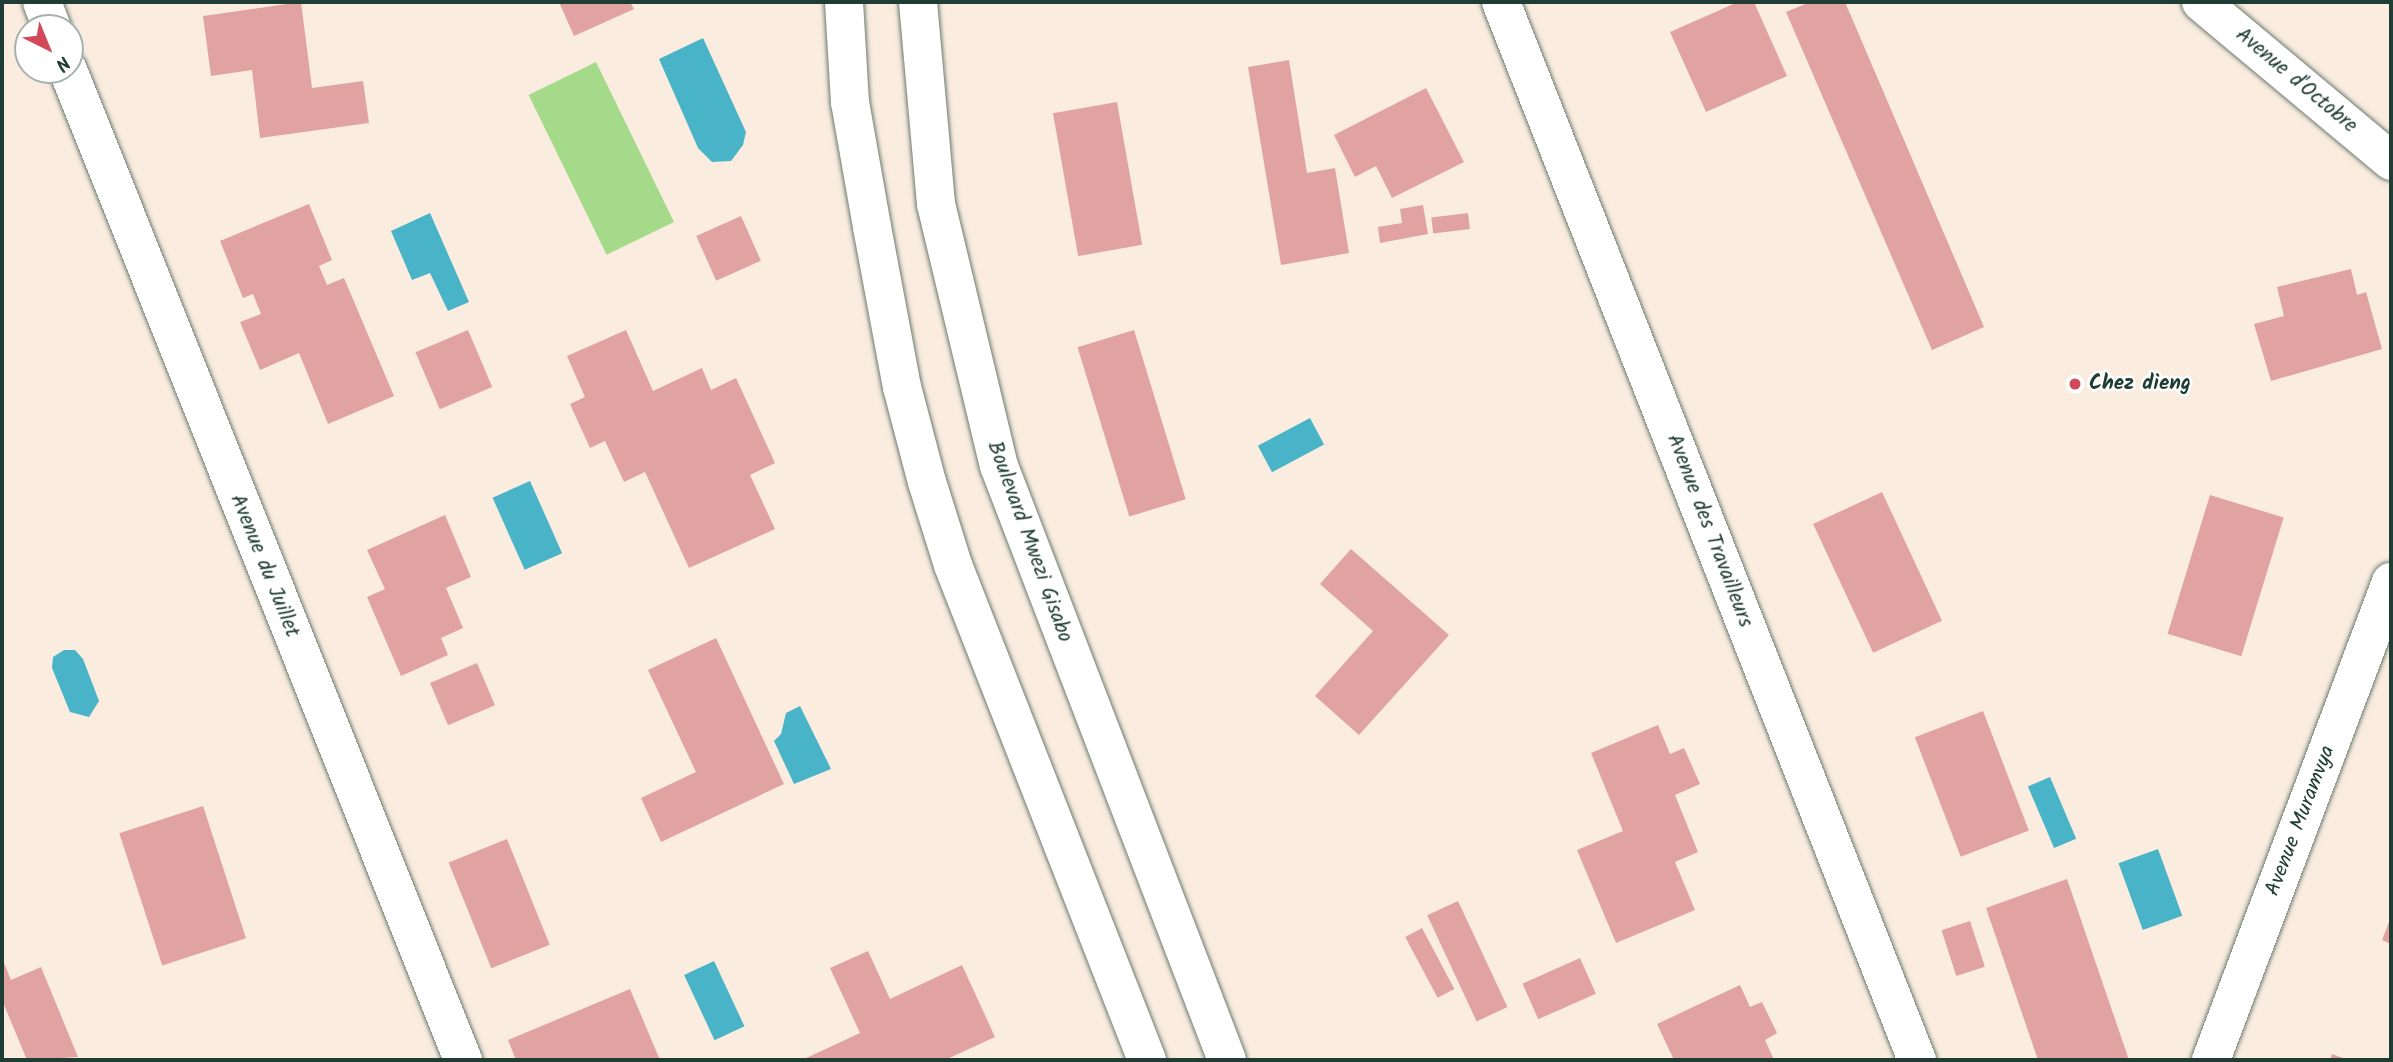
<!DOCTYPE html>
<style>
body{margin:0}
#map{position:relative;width:2393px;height:1062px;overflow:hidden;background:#faede0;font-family:Kalam,sans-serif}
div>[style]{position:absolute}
.green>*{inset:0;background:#a5da8a;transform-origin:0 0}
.water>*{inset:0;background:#49b3c7;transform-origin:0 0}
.building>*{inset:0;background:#e1a3a1;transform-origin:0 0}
.roads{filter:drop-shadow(0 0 2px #6c7b70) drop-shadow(0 0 2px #6c7b70)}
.minor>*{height:38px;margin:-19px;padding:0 19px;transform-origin:19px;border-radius:19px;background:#fff}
.primary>*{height:38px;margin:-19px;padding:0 19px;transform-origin:19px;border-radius:19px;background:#fff}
.dots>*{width:19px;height:19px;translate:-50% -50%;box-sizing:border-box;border:4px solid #fff;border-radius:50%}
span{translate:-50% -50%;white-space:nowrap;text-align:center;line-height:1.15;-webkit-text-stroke:5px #fff;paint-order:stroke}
.street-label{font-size:21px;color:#1f3d34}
.poi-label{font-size:21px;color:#1f3d34;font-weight:700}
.left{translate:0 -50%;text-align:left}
.frame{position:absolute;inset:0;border:4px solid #1f3d34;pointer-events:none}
.north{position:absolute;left:14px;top:14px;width:70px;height:70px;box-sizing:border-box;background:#fff;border:2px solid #a5b1ae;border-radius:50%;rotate:137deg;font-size:19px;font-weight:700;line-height:28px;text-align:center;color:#1f3d34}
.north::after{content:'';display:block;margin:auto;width:24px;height:32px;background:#d1495b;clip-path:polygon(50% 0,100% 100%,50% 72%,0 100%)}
</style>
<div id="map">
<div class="green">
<div style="left:596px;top:62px;width:178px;height:75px;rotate:64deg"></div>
</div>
<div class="water">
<div style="clip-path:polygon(703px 38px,746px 132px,743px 145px,731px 161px,712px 162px,698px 148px,659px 59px)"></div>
<div style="clip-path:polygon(430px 213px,469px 302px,448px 311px,430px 273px,412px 280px,391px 231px)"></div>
<div style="left:1310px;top:418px;width:30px;height:59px;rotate:62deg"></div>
<div style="left:530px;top:481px;width:79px;height:41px;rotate:66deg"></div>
<div style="clip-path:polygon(64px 650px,75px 650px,83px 659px,99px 701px,89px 717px,70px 712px,52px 668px,53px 657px)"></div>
<div style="clip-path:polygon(800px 706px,831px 769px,794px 784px,774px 741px,781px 734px,786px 713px)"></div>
<div style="left:2050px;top:777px;width:67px;height:24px;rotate:67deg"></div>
<div style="left:2158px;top:849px;width:71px;height:42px;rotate:70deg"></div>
<div style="left:714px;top:961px;width:72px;height:33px;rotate:65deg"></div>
</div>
<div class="building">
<div style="clip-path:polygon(301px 2px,312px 88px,363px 81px,369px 123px,260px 138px,252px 70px,211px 76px,203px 16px)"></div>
<div style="clip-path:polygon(559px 2px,630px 2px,634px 9px,574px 36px)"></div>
<div style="clip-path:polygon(1738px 2px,1754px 2px,1787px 76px,1706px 112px,1670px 32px)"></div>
<div style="clip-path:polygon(1810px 2px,1845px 2px,1984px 327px,1932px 350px,1786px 12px)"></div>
<div style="clip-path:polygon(1289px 60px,1307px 173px,1335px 168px,1349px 253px,1281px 265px,1248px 67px)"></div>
<div style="clip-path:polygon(1426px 88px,1464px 162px,1392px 198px,1376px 166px,1355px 177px,1334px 135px)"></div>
<div style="left:1117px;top:102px;width:145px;height:65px;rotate:80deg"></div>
<div style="clip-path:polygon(309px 204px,332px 260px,319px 266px,327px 285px,344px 278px,394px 396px,328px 424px,299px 353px,260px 370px,240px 322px,261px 314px,253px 294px,243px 298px,220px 241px)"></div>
<div style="clip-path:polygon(1423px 205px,1428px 234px,1380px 243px,1378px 227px,1402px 223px,1400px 209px)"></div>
<div style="left:1468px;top:213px;width:16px;height:37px;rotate:83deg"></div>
<div style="left:741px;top:216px;width:49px;height:49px;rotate:66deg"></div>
<div style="clip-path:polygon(2351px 269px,2357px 295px,2366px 292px,2382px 349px,2271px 381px,2254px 324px,2284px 316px,2277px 287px)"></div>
<div style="left:468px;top:330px;width:62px;height:57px;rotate:67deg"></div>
<div style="clip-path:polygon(626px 330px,653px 391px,702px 368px,711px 390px,736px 378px,775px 463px,750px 475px,775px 529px,689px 568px,645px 472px,624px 482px,605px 441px,590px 448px,570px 404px,585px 397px,567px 356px)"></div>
<div style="left:1134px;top:330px;width:177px;height:59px;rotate:73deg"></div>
<div style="left:1882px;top:492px;width:142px;height:76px;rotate:65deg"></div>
<div style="left:2210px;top:495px;width:77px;height:145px;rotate:17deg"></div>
<div style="clip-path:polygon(445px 515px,471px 577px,446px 588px,463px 628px,441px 638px,448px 655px,401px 676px,367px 597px,385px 589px,367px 550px)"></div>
<div style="clip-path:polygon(1351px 549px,1449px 635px,1359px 735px,1315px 696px,1373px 631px,1320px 584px)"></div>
<div style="clip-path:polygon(716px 638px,784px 784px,661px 842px,641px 798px,696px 772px,648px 670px)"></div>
<div style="left:477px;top:663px;width:46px;height:51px;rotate:67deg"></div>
<div style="left:1983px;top:711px;width:128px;height:73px;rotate:69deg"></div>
<div style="clip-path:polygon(1658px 725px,1670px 754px,1684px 748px,1700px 784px,1675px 795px,1698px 852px,1675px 862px,1695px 910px,1616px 943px,1577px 850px,1623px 831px,1591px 753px)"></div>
<div style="left:203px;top:806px;width:139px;height:88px;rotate:72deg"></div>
<div style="left:507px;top:839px;width:114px;height:63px;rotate:68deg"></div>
<div style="clip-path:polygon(2067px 879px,2129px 1060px,2038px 1060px,1986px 908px)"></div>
<div style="left:1458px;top:901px;width:117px;height:34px;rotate:65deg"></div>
<div style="clip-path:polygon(2391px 917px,2391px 944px,2382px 940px)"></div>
<div style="left:1970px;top:921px;width:48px;height:30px;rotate:72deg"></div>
<div style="left:1422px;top:928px;width:69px;height:19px;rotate:62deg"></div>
<div style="clip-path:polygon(868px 951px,890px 999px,962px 965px,995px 1037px,945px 1060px,802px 1060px,860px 1033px,830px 968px)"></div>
<div style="clip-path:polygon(2px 958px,11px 980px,41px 967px,78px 1057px,27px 1060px,2px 1000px)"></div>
<div style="left:1580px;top:958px;width:39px;height:63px;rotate:66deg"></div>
<div style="clip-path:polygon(1740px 985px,1750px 1007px,1762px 1002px,1777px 1033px,1765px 1040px,1774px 1060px,1674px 1060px,1657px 1024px)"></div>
<div style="clip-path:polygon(630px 989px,660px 1060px,516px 1060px,508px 1040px)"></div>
<div style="clip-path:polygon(2332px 1054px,2348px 1060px,2330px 1060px)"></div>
</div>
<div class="roads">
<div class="minor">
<div style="left:42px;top:2px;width:28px;rotate:69deg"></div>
<div style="left:1501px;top:2px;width:1137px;rotate:68.54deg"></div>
<div style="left:2201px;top:2px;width:248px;rotate:39.9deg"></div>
<div style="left:68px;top:70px;width:1066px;rotate:68.25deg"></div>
<div style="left:2211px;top:1060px;width:511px;rotate:-69.37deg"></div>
</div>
<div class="primary">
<div style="left:844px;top:2px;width:100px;rotate:86.6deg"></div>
<div style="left:850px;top:102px;width:127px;rotate:80deg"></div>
<div style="left:872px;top:227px;width:163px;rotate:79.4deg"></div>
<div style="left:902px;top:387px;width:98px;rotate:75.3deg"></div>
<div style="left:927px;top:482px;width:87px;rotate:72.6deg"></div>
<div style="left:953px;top:565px;width:532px;rotate:68.6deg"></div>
<div style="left:918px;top:2px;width:203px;rotate:84.9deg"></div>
<div style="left:936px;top:204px;width:269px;rotate:76.5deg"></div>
<div style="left:999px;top:466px;width:636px;rotate:69deg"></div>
</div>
</div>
<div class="dots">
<div style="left:2075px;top:384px;background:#d1495b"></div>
</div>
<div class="street-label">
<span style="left:2296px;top:81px;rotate:40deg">Avenue d'Octobre</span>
<span style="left:1709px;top:531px;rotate:69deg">Avenue des Travailleurs</span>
<span style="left:1029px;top:542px;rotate:70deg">Boulevard Mwezi Gisabo</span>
<span style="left:264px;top:566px;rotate:68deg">Avenue du Juillet</span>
<span style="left:2301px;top:821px;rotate:-69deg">Avenue Muramvya</span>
</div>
<div class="poi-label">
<span class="left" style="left:2089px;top:384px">Chez dieng</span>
</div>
<div class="frame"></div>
<div class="north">N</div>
</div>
